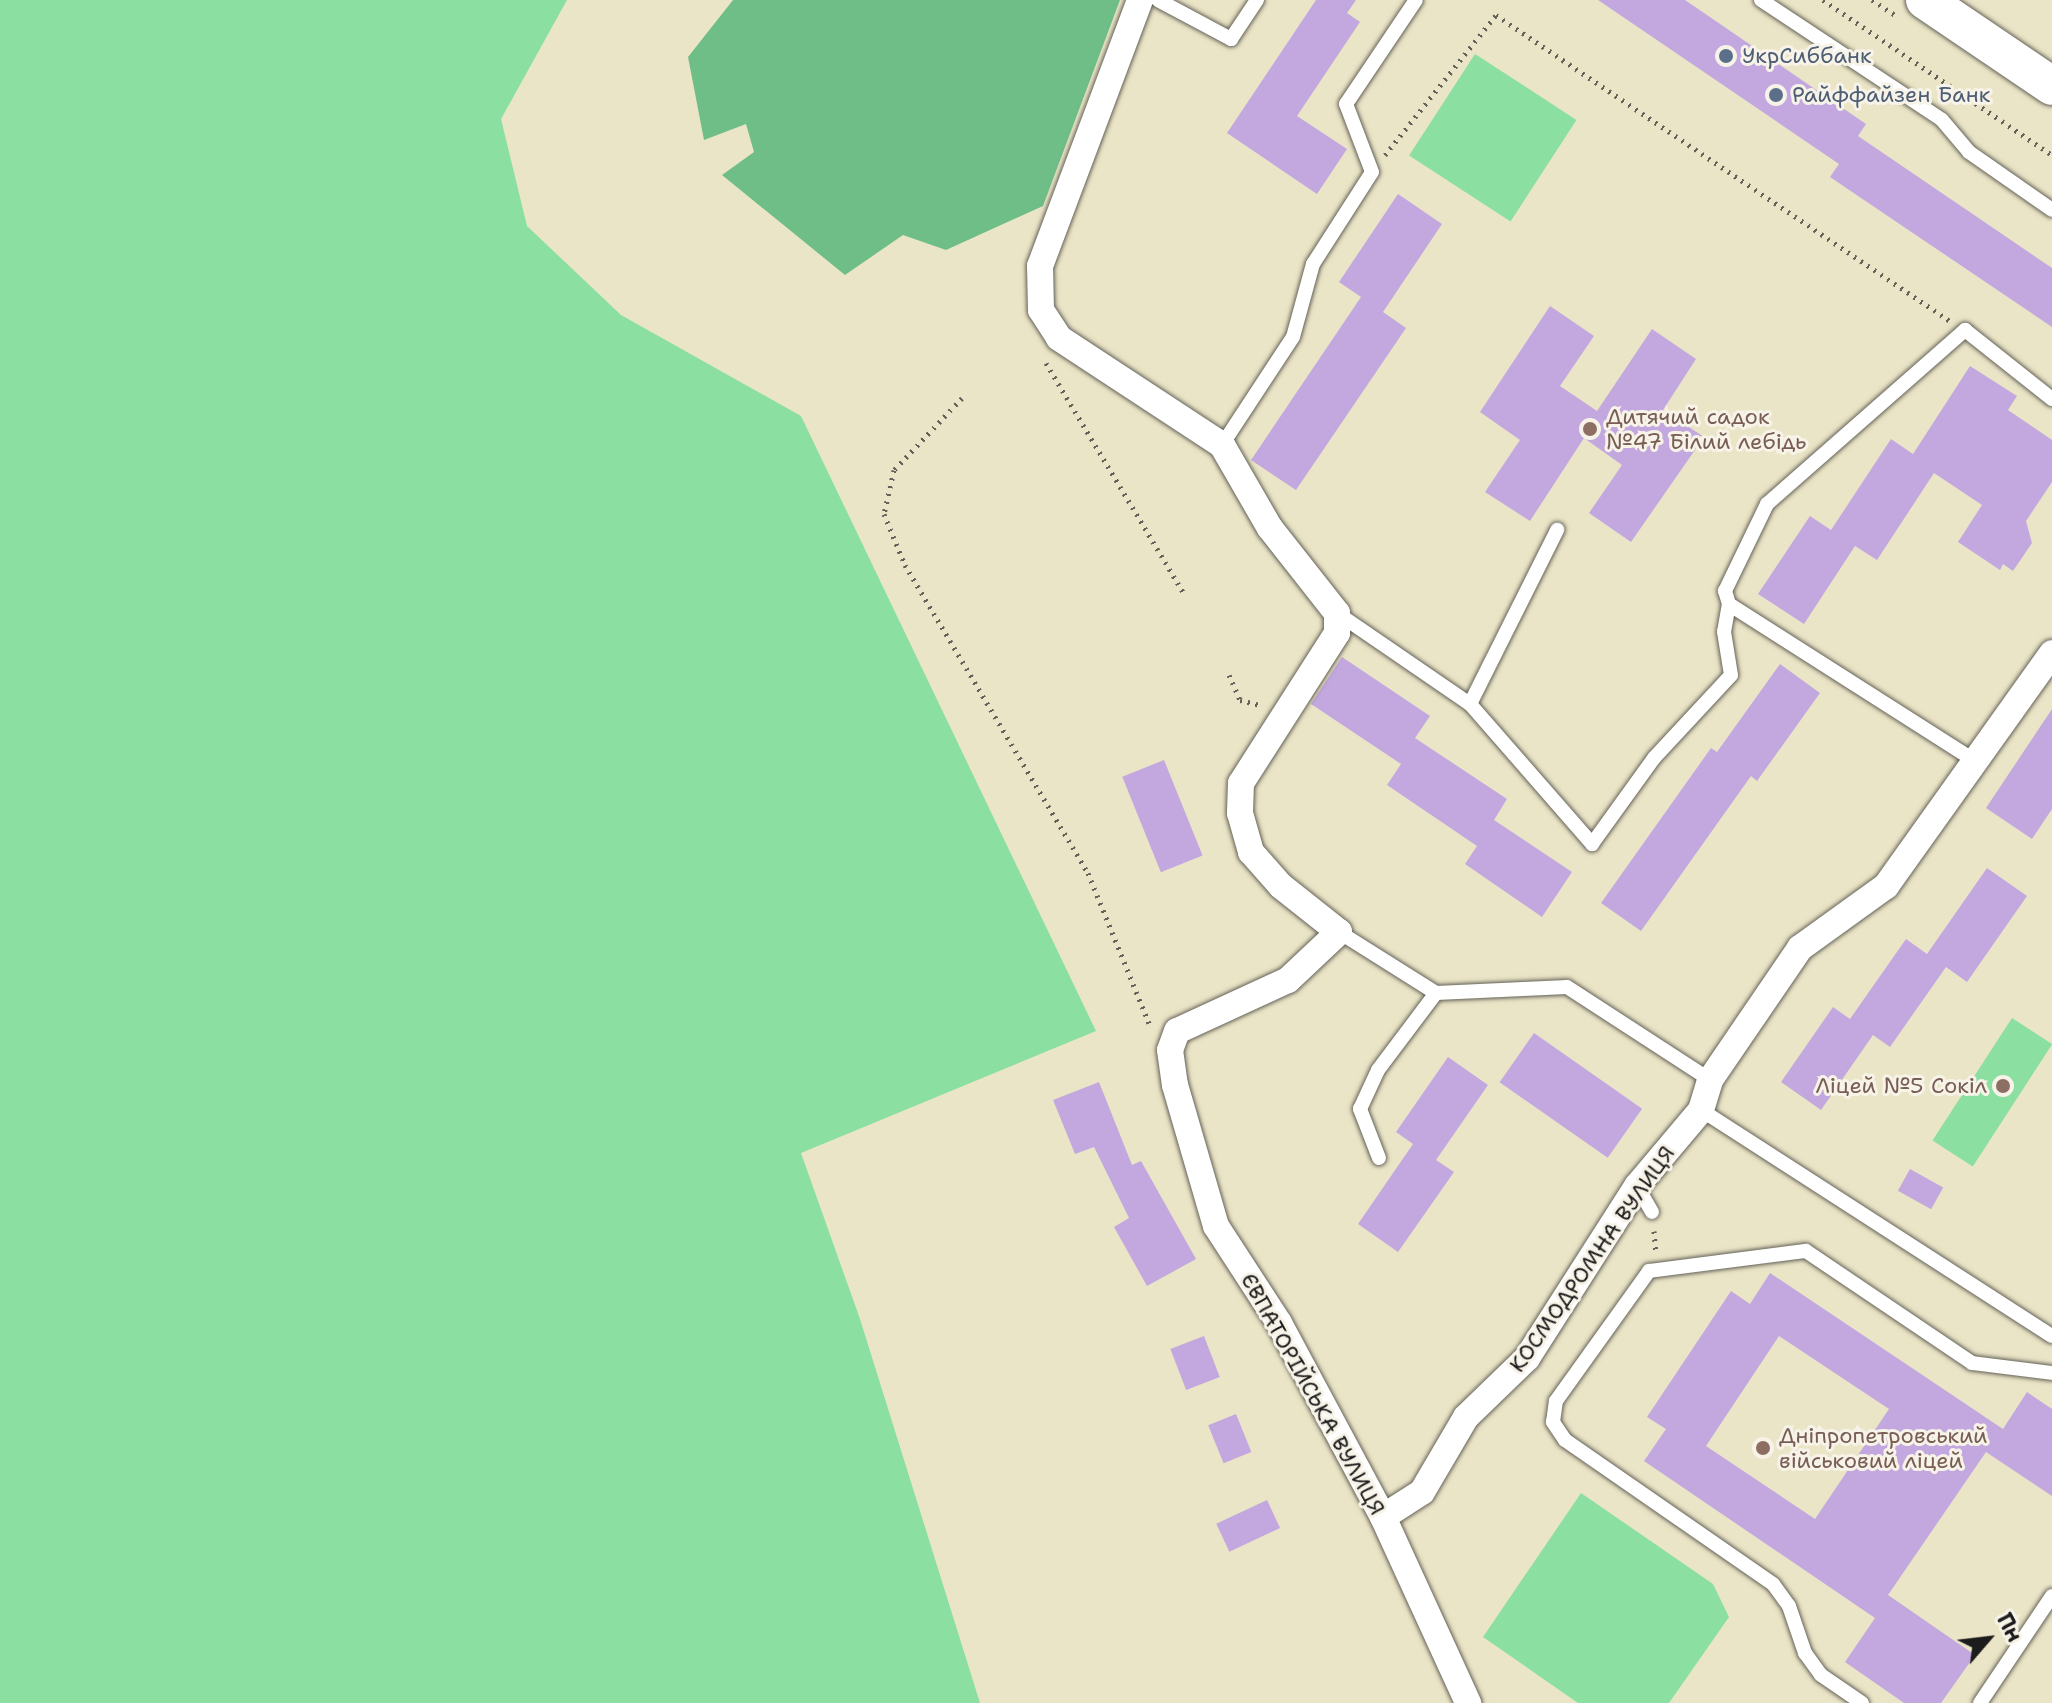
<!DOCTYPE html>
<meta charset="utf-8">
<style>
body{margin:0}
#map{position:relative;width:2052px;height:1703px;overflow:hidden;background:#ebe5c7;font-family:"Shantell Sans",sans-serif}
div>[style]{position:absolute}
.green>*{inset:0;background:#8adfa1;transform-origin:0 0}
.forest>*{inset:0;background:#6fbe87}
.building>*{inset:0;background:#c2a8df;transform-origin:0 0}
.path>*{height:5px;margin-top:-2.5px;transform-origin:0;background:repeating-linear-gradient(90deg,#646258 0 2px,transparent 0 8px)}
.roads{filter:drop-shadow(0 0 2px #646258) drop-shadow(0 0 2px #646258)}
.lane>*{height:14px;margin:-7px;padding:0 7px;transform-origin:7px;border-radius:7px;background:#fff}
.street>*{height:26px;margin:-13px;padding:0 13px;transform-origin:13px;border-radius:13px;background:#fff}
.secondary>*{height:38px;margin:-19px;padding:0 19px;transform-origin:19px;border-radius:19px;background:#fff}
.dots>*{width:22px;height:22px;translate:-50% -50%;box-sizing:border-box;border:4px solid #f7f3e8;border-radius:50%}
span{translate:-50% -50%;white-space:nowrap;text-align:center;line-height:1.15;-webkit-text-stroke:6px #f7f3e8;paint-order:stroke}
.service-label{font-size:22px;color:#4e5e75}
.left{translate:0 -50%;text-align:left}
.education-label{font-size:22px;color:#785e54}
.right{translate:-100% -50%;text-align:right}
.street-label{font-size:22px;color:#1c1c1c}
.north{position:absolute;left:1948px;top:1599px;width:80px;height:80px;-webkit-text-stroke:6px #f7f3e8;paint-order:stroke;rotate:62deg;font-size:22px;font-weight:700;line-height:32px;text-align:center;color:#1c1c1c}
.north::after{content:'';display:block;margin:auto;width:28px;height:36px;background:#1c1c1c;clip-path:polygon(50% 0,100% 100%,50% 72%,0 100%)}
</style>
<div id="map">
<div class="green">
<div style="clip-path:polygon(0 0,567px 0,501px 119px,527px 226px,621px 315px,801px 416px,1096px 1031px,801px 1153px,860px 1319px,980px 1703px,0 1703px)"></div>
<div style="left:1475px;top:54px;width:121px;height:121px;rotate:33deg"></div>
<div style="left:2012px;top:1018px;width:48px;height:146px;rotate:33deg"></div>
<div style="clip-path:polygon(1581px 1493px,1713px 1584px,1729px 1617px,1669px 1703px,1578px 1703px,1483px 1637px)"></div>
</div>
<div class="forest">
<div style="clip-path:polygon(733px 0,1120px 0,1043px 206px,946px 250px,903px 235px,845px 275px,722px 175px,754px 152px,746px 124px,704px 140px,688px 57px)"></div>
</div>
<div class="building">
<div style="clip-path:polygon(1316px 0,1356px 0,1347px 13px,1360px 22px,1297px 116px,1347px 149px,1317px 194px,1227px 133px)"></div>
<div style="clip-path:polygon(1598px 0,1685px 0,1866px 124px,1858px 136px,2052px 268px,2052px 327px,1830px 177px,1839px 164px)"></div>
<div style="clip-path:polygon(1398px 194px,1442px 224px,1383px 312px,1406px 328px,1296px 490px,1251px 460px,1361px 297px,1339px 282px)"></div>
<div style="clip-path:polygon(1550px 306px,1594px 336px,1560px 386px,1597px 411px,1652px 329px,1696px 359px,1663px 410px,1704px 437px,1631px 542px,1589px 513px,1622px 465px,1584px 438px,1530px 521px,1485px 492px,1520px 440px,1480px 412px)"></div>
<div style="clip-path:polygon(1970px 366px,2017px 396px,2008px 410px,2052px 440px,2052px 482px,2026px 521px,2032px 543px,2013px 571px,2003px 564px,2000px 570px,1958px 542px,1982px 505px,1934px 473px,1877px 560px,1855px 546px,1804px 624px,1758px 594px,1810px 516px,1831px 530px,1891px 439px,1913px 454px)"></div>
<div style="clip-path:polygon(1342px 657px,1430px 716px,1415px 738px,1507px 799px,1494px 820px,1572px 872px,1542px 917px,1465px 864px,1477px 846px,1387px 785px,1401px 764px,1311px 704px)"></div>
<div style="clip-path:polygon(1780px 664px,1820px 693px,1757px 781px,1751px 776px,1641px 931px,1601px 903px,1711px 748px,1717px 752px)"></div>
<div style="clip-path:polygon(2052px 709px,2052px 809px,2032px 839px,1986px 808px)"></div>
<div style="left:1164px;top:760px;width:103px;height:45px;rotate:68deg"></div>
<div style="clip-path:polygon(1987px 868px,2027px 896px,1967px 982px,1946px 967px,1890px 1047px,1873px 1035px,1821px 1110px,1781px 1082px,1833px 1007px,1850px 1019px,1906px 939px,1927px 954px)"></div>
<div style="left:1534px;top:1033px;width:132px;height:60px;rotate:35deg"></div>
<div style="clip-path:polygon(1448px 1057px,1488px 1085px,1436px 1160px,1454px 1172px,1398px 1252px,1358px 1224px,1413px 1144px,1396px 1132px)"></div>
<div style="clip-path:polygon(1099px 1082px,1132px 1165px,1141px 1161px,1196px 1259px,1147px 1286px,1114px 1227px,1129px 1218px,1094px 1147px,1075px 1154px,1053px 1100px)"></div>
<div style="left:1910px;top:1169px;width:38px;height:25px;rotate:29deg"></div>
<div style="clip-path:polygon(evenodd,1770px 1273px,2003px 1429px,2027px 1392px,2052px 1409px,2052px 1496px,1986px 1452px,1888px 1595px,1975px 1655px,1941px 1703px,1904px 1703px,1845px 1662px,1875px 1618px,1644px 1461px,1666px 1429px,1647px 1417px,1731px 1291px,1750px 1304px,1770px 1273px,1779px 1336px,1889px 1409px,1815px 1519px,1706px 1446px,1779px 1336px)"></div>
<div style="left:1204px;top:1336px;width:44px;height:36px;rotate:69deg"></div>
<div style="left:1236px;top:1414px;width:41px;height:30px;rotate:68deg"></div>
<div style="left:1267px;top:1500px;width:31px;height:56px;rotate:65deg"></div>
</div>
<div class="path">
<div style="left:1823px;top:0;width:277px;rotate:34.1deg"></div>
<div style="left:1872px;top:0;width:31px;rotate:33deg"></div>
<div style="left:1385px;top:155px;width:179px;rotate:-51.6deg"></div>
<div style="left:1496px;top:15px;width:547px;rotate:33.98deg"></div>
<div style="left:1046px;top:363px;width:270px;rotate:59.1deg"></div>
<div style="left:962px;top:398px;width:99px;rotate:133.4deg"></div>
<div style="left:894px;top:470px;width:45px;rotate:102.8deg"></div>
<div style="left:884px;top:514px;width:55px;rotate:67.6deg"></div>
<div style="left:905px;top:565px;width:358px;rotate:59.3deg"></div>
<div style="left:1088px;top:873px;width:167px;rotate:67.9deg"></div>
<div style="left:1229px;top:675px;width:27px;rotate:66deg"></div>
<div style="left:1240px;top:700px;width:21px;rotate:14deg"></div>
<div style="left:1654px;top:1231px;width:21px;rotate:85deg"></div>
</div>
<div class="roads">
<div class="lane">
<div style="left:1158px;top:0;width:83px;rotate:28.1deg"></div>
<div style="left:1231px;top:39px;width:47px;rotate:-56.3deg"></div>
<div style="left:1761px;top:0;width:217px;rotate:33.5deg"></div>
<div style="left:1942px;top:120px;width:42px;rotate:49.8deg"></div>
<div style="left:1969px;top:152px;width:101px;rotate:34.9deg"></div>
<div style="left:1222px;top:445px;width:129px;rotate:-56.7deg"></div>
<div style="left:1293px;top:337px;width:76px;rotate:-74.7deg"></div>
<div style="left:1313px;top:264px;width:109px;rotate:-57.3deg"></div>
<div style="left:1372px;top:172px;width:73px;rotate:-110.9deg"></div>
<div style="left:1346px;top:104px;width:125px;rotate:-56.1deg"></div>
<div style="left:1337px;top:613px;width:161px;rotate:34.4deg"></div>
<div style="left:1470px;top:704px;width:186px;rotate:48.9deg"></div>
<div style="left:1592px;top:844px;width:106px;rotate:-54.2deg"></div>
<div style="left:1654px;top:758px;width:113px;rotate:-47.1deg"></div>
<div style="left:1731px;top:675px;width:44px;rotate:-99.2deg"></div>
<div style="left:1724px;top:632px;width:28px;rotate:-80deg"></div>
<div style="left:1470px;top:704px;width:195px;rotate:-63.4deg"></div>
<div style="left:1972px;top:759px;width:288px;rotate:-147.5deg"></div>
<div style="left:1729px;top:604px;width:14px;rotate:-107deg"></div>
<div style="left:1725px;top:591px;width:97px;rotate:-64.2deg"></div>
<div style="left:1767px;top:504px;width:264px;rotate:-41.3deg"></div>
<div style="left:1965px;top:330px;width:111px;rotate:38.4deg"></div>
<div style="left:1339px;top:932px;width:115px;rotate:32.2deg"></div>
<div style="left:1436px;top:993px;width:131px;rotate:-2.6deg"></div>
<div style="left:1567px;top:987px;width:171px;rotate:33deg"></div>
<div style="left:1701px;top:1110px;width:417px;rotate:32.8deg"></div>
<div style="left:1379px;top:1158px;width:53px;rotate:-111.2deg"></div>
<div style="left:1360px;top:1109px;width:43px;rotate:-65.2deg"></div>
<div style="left:1378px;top:1070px;width:96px;rotate:-53deg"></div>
<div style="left:1637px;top:1186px;width:30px;rotate:60deg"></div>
<div style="left:1862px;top:1703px;width:50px;rotate:-145.7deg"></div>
<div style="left:1821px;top:1675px;width:27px;rotate:-126deg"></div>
<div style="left:1805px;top:1653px;width:50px;rotate:-108.8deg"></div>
<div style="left:1789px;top:1606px;width:27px;rotate:-126deg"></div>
<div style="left:1773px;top:1584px;width:253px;rotate:-145.3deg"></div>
<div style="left:1565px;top:1440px;width:22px;rotate:-124deg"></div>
<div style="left:1553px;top:1422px;width:21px;rotate:-82deg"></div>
<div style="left:1556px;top:1401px;width:160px;rotate:-54.4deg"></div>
<div style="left:1649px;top:1271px;width:158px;rotate:-7.3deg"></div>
<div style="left:1806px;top:1251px;width:200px;rotate:34deg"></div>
<div style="left:1972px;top:1363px;width:81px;rotate:7.1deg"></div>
<div style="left:1980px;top:1703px;width:129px;rotate:-56.1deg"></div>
</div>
<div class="street">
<div style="left:1140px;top:0;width:284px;rotate:110.6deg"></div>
<div style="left:1040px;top:266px;width:44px;rotate:88.7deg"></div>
<div style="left:1041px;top:310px;width:33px;rotate:57deg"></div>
<div style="left:1059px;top:338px;width:195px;rotate:33.3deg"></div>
<div style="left:1222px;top:445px;width:96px;rotate:60deg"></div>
<div style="left:1270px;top:528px;width:108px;rotate:51.8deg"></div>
<div style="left:1337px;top:613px;width:20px;rotate:90deg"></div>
<div style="left:1337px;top:633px;width:178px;rotate:122.6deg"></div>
<div style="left:1241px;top:783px;width:30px;rotate:92deg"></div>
<div style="left:1240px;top:813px;width:41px;rotate:74.2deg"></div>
<div style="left:1251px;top:852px;width:45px;rotate:48.6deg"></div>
<div style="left:1281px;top:886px;width:74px;rotate:38.4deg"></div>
<div style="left:1339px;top:932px;width:70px;rotate:136.7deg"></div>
<div style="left:1288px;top:980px;width:122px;rotate:155.3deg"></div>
<div style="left:1177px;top:1031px;width:20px;rotate:110deg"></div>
<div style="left:1170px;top:1050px;width:35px;rotate:82deg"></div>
<div style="left:1175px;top:1085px;width:147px;rotate:73.8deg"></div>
<div style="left:1216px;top:1226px;width:116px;rotate:57deg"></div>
<div style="left:1279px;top:1323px;width:220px;rotate:61.8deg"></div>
<div style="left:1383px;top:1517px;width:205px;rotate:65.4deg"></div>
<div style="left:1383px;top:1517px;width:46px;rotate:-32.7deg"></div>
<div style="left:1422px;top:1492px;width:87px;rotate:-59.6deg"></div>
<div style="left:1466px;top:1417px;width:85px;rotate:-44deg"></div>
<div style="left:1527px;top:1358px;width:204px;rotate:-57.4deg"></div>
<div style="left:1637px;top:1186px;width:99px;rotate:-49.9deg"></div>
<div style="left:1701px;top:1110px;width:31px;rotate:-73deg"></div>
<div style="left:1710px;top:1080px;width:160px;rotate:-55.7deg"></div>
<div style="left:1800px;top:948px;width:106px;rotate:-35.8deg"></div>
<div style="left:1886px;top:886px;width:286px;rotate:-54.5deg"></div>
</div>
<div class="secondary">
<div style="left:1925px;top:0;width:153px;rotate:34.1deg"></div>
</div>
</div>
<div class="dots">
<div style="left:1726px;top:56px;background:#5c6f8a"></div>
<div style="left:1776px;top:95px;background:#5c6f8a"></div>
<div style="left:1590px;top:429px;background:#8d6e63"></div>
<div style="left:2003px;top:1086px;background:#8d6e63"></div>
<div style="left:1763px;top:1448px;background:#8d6e63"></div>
</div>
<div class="service-label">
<span class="left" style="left:1742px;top:56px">УкрСиббанк</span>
<span class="left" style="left:1792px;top:95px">Райффайзен Банк</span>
</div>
<div class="education-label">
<span class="left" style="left:1606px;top:429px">Дитячий садок<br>№47 Білий лебідь</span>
<span class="right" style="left:1987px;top:1086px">Ліцей №5 Сокіл</span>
<span class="left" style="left:1779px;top:1448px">Дніпропетровський<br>військовий ліцей</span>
</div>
<div class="street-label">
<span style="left:1592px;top:1259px;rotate:-55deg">КОСМОДРОМНА ВУЛИЦЯ</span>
<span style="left:1313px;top:1394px;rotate:61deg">ЄВПАТОРІЙСЬКА ВУЛИЦЯ</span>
</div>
<div class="north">Пн</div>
</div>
